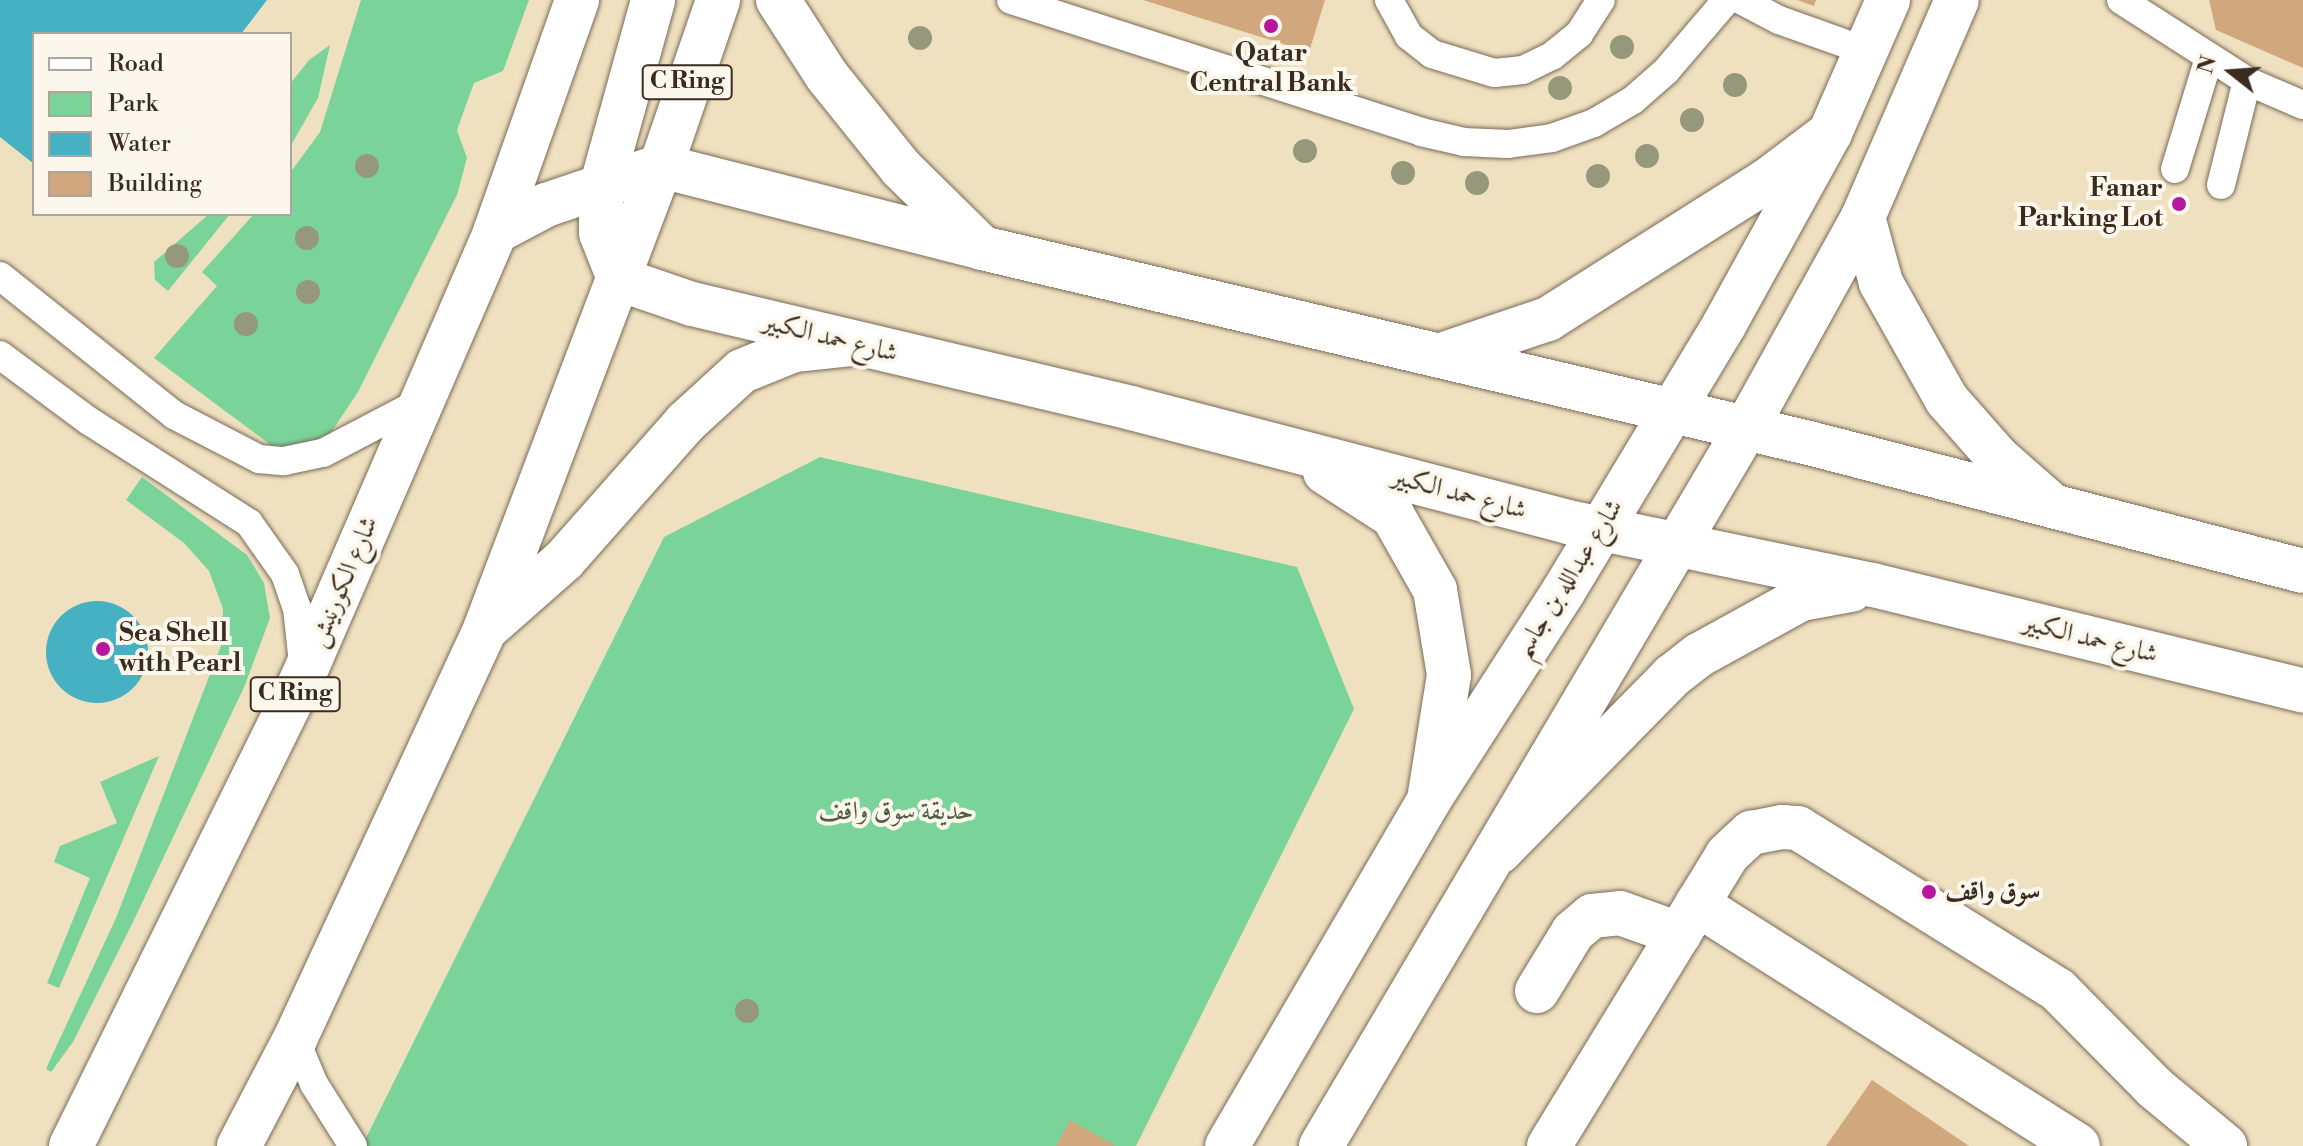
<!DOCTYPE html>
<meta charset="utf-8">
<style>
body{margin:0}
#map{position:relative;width:2303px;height:1146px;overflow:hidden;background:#efe1c0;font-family:"Libre Bodoni",Amiri,serif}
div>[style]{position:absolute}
.green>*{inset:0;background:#7ad49a}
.water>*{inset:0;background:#45b1c3}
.round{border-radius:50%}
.building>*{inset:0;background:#d1a77e}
.roads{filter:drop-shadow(0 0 2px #7a6a57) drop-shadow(0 0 2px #7a6a57)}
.lane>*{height:28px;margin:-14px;padding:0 14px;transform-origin:14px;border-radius:14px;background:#fff}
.street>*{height:44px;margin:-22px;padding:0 22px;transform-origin:22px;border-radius:22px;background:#fff}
.secondary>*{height:44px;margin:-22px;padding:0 22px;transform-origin:22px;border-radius:22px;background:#fff}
.primary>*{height:44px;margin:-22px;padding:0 22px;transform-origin:22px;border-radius:22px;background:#fff}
.highway>*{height:44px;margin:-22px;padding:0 22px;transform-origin:22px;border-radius:22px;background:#fff}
.trees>*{width:24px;height:24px;margin:-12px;border-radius:50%;background:#96987b}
.dots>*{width:22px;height:22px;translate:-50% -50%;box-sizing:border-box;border:4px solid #fbf7ec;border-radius:50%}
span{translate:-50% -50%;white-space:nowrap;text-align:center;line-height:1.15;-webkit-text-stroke:8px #fbf7ec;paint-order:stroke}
.shield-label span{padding:2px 6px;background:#fbf7ec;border:2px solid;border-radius:6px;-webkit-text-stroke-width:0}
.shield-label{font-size:24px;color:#3b2a1e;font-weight:700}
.poi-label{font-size:26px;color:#3b2a1e;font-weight:700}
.right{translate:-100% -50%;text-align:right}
.left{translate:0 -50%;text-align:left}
.street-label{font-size:26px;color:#3b2a1e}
.park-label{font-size:26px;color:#4e5d43}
.legend{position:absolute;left:32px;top:32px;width:260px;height:184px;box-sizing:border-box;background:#fbf7ec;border:2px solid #aea59a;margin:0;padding:10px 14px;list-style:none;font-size:24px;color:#3b2a1e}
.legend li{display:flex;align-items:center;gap:16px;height:40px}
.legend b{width:40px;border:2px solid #aea59a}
.north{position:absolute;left:2191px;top:32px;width:80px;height:80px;-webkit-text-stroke:6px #fbf7ec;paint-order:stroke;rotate:287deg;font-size:22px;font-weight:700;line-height:32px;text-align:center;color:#3b2a1e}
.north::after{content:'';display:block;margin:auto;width:28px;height:36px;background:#3b2a1e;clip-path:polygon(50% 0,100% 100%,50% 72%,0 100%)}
</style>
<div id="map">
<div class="green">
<div style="clip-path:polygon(361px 0,529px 0,503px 71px,474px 83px,457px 130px,467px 158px,457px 195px,358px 392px,328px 437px,280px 452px,154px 358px,217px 286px,202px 272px,254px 214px,290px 214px,290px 173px,320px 132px)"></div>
<div style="clip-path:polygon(330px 45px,318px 98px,290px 147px,290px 84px,309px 60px)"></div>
<div style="clip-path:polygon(209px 214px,230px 214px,168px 291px,155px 280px,154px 262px)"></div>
<div style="clip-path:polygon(820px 457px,1297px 567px,1354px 709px,1136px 1146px,362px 1146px,664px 537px)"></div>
<div style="clip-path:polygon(142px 477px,247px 555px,264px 583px,270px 618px,245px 685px,133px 922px,73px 1042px,51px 1072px,46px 1069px,50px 1060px,116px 918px,222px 643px,223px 609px,209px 571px,184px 543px,126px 500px)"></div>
<div style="clip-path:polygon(159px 756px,59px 988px,47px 983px,90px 878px,54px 862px,60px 846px,117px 823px,100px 782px)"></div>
</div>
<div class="water">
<div style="clip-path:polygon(0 0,267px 0,241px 34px,34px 34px,34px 164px,0 137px)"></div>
<div class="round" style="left:46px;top:601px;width:102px;height:102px"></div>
</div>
<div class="building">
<div style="clip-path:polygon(1143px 0,1325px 0,1309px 52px)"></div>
<div style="clip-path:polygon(1797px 0,1816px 0,1814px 6px)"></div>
<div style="clip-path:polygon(2209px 0,2303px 0,2303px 68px,2216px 30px)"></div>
<div style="clip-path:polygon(1872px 1080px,1969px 1146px,1826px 1146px)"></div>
<div style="clip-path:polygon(1070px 1120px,1116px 1146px,1056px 1146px)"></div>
</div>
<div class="roads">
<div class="lane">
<div style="left:1011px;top:0;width:431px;rotate:17.8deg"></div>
<div style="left:1421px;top:132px;width:44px;rotate:13.1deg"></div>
<div style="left:1464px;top:142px;width:44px;rotate:2.6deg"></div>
<div style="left:1508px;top:144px;width:44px;rotate:-7.8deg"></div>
<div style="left:1552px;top:138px;width:45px;rotate:-19.7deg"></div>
<div style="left:1594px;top:123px;width:45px;rotate:-30.5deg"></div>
<div style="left:1633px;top:100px;width:44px;rotate:-41.3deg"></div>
<div style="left:1666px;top:71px;width:91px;rotate:-49.5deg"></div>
<div style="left:1389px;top:0;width:41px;rotate:60.9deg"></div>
<div style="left:1409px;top:36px;width:29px;rotate:38deg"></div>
<div style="left:1432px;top:54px;width:65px;rotate:17deg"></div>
<div style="left:1494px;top:73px;width:29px;rotate:-6deg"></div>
<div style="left:1523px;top:70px;width:32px;rotate:-26deg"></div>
<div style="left:1552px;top:56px;width:35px;rotate:-39deg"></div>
<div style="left:1579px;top:34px;width:40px;rotate:-57.1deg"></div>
<div style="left:1741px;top:0;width:43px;rotate:27.8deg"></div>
<div style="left:1779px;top:20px;width:92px;rotate:19.6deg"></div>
<div style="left:2121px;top:0;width:150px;rotate:32.7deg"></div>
<div style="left:2247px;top:81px;width:61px;rotate:23.2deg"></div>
<div style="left:2175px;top:169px;width:116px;rotate:-73deg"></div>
<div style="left:2221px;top:185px;width:107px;rotate:-76deg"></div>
<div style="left:0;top:276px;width:223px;rotate:38.6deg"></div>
<div style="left:174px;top:415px;width:96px;rotate:27.4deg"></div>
<div style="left:259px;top:459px;width:25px;rotate:5deg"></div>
<div style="left:284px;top:461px;width:40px;rotate:-12deg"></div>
<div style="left:323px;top:453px;width:110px;rotate:-27.7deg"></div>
<div style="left:0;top:355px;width:111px;rotate:36.6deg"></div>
<div style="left:89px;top:421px;width:190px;rotate:32.5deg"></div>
<div style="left:249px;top:523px;width:62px;rotate:54.8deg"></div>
<div style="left:285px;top:574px;width:36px;rotate:71deg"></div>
<div style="left:297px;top:608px;width:55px;rotate:83.8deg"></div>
<div style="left:295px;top:1039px;width:49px;rotate:67.1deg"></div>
<div style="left:314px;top:1084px;width:73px;rotate:57.8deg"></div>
</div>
<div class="street">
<div style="left:1697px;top:904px;width:451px;rotate:32.4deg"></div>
<div style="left:1537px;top:991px;width:69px;rotate:-58.6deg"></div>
<div style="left:1573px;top:932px;width:25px;rotate:-40deg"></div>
<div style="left:1592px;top:916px;width:28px;rotate:-6deg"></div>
<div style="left:1620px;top:913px;width:63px;rotate:19.6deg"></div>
<div style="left:1549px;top:1146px;width:341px;rotate:-58.5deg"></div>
<div style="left:1727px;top:855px;width:33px;rotate:-43deg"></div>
<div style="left:1751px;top:833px;width:32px;rotate:-11deg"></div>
<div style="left:1782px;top:827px;width:16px;rotate:4deg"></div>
<div style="left:1798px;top:828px;width:306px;rotate:31.9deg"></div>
<div style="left:2058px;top:990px;width:138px;rotate:45.3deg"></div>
<div style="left:2155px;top:1088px;width:91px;rotate:39.6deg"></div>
</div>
<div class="secondary">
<div style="left:1227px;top:1146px;width:401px;rotate:-59.7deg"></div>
<div style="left:1429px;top:800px;width:247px;rotate:-57.2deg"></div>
<div style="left:1563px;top:592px;width:312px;rotate:-58.9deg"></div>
<div style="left:1724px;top:325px;width:219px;rotate:-61.1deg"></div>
<div style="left:1830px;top:133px;width:145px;rotate:-66.4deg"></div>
<div style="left:1321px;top:1146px;width:832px;rotate:-59.37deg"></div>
<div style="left:1745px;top:430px;width:244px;rotate:-61deg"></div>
<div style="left:1863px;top:217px;width:236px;rotate:-66.6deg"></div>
</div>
<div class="primary">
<div style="left:1863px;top:217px;width:68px;rotate:74.7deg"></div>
<div style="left:1881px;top:283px;width:134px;rotate:60.6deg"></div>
<div style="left:1947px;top:400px;width:76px;rotate:48.7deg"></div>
<div style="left:1997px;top:457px;width:67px;rotate:41.3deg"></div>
<div style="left:495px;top:232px;width:58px;rotate:-27.9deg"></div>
<div style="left:546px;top:205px;width:121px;rotate:-18.7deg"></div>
<div style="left:661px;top:166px;width:331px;rotate:14.3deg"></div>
<div style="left:982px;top:248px;width:850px;rotate:13.27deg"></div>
<div style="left:1809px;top:443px;width:510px;rotate:14.53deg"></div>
<div style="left:619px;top:279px;width:77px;rotate:18.9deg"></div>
<div style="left:692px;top:304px;width:451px;rotate:13.3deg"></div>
<div style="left:1131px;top:408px;width:452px;rotate:14.6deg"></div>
<div style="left:1568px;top:522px;width:311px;rotate:11.7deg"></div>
<div style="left:1873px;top:585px;width:443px;rotate:13.8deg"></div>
<div style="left:1444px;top:354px;width:110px;rotate:-18.6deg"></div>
<div style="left:1548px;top:319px;width:257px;rotate:-32.3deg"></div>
<div style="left:1765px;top:182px;width:81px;rotate:-37deg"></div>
<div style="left:1325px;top:472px;width:81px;rotate:32.9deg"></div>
<div style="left:1393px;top:516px;width:85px;rotate:60.4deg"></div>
<div style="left:1435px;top:590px;width:86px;rotate:80.6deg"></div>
<div style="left:1449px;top:675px;width:127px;rotate:99.1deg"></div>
<div style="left:1499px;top:852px;width:247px;rotate:-45.5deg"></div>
<div style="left:1672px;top:676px;width:34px;rotate:-38deg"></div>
<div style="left:1699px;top:655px;width:116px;rotate:-28.8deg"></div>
<div style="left:1801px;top:599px;width:51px;rotate:-10.2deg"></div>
</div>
<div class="highway">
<div style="left:778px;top:0;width:90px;rotate:57.2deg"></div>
<div style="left:827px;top:76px;width:118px;rotate:51.2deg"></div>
<div style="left:901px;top:168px;width:114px;rotate:44.6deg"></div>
<div style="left:619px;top:279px;width:49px;rotate:-111.4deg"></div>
<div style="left:601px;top:233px;width:45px;rotate:-90deg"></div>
<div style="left:601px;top:188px;width:195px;rotate:-74.5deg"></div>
<div style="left:487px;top:628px;width:103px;rotate:-41.4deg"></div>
<div style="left:564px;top:560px;width:183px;rotate:-48.5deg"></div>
<div style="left:685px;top:423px;width:77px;rotate:-42.4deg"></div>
<div style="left:742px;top:371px;width:56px;rotate:-22deg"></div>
<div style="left:794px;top:350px;width:57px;rotate:-6deg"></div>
<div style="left:71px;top:1146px;width:521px;rotate:-63.68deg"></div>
<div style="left:302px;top:679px;width:487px;rotate:-66.6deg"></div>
<div style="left:495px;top:232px;width:246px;rotate:-70.5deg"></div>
<div style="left:239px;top:1146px;width:121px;rotate:-62.4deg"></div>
<div style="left:295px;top:1039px;width:452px;rotate:-65.1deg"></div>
<div style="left:485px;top:629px;width:495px;rotate:-69.2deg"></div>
<div style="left:661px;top:166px;width:176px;rotate:-71deg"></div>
</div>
</div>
<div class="trees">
<div style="left:920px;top:38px"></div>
<div style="left:1622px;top:47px"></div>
<div style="left:1735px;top:85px"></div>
<div style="left:1560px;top:88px"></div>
<div style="left:1692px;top:120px"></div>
<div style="left:1305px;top:151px"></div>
<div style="left:1647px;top:156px"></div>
<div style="left:367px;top:166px"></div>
<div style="left:1403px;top:173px"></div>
<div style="left:1598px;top:176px"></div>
<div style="left:1477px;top:183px"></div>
<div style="left:307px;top:238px"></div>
<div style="left:177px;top:256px"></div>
<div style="left:308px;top:292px"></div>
<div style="left:246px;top:324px"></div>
<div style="left:747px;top:1011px"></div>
</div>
<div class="dots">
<div style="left:1271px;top:26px;background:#b5179e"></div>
<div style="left:2179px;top:204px;background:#b5179e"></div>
<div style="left:103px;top:649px;background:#b5179e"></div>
<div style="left:1929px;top:892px;background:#b5179e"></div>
</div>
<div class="shield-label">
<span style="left:687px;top:82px">C Ring</span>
<span style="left:295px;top:694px">C Ring</span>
</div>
<div class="poi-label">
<span style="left:1271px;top:69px">Qatar<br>Central Bank</span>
<span class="right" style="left:2163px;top:204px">Fanar<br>Parking Lot</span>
<span class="left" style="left:119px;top:649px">Sea Shell<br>with Pearl</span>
<span class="left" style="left:1945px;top:892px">سوق واقف</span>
</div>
<div class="street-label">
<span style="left:830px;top:338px;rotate:14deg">شارع حمد الكبير</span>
<span style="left:1459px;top:494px;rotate:15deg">شارع حمد الكبير</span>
<span style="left:1569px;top:579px;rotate:-58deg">شارع عبدالله بن جاسم</span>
<span style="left:344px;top:582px;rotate:-67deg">شارع الكورنيش</span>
<span style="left:2090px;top:639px;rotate:14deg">شارع حمد الكبير</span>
</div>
<div class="park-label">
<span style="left:896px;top:812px">حديقة سوق واقف</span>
</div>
<ul class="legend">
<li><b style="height:10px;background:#fff"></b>Road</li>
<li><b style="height:22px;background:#7ad49a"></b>Park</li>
<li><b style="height:22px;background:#45b1c3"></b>Water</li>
<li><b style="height:22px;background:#d1a77e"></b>Building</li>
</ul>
<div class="north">N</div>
</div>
